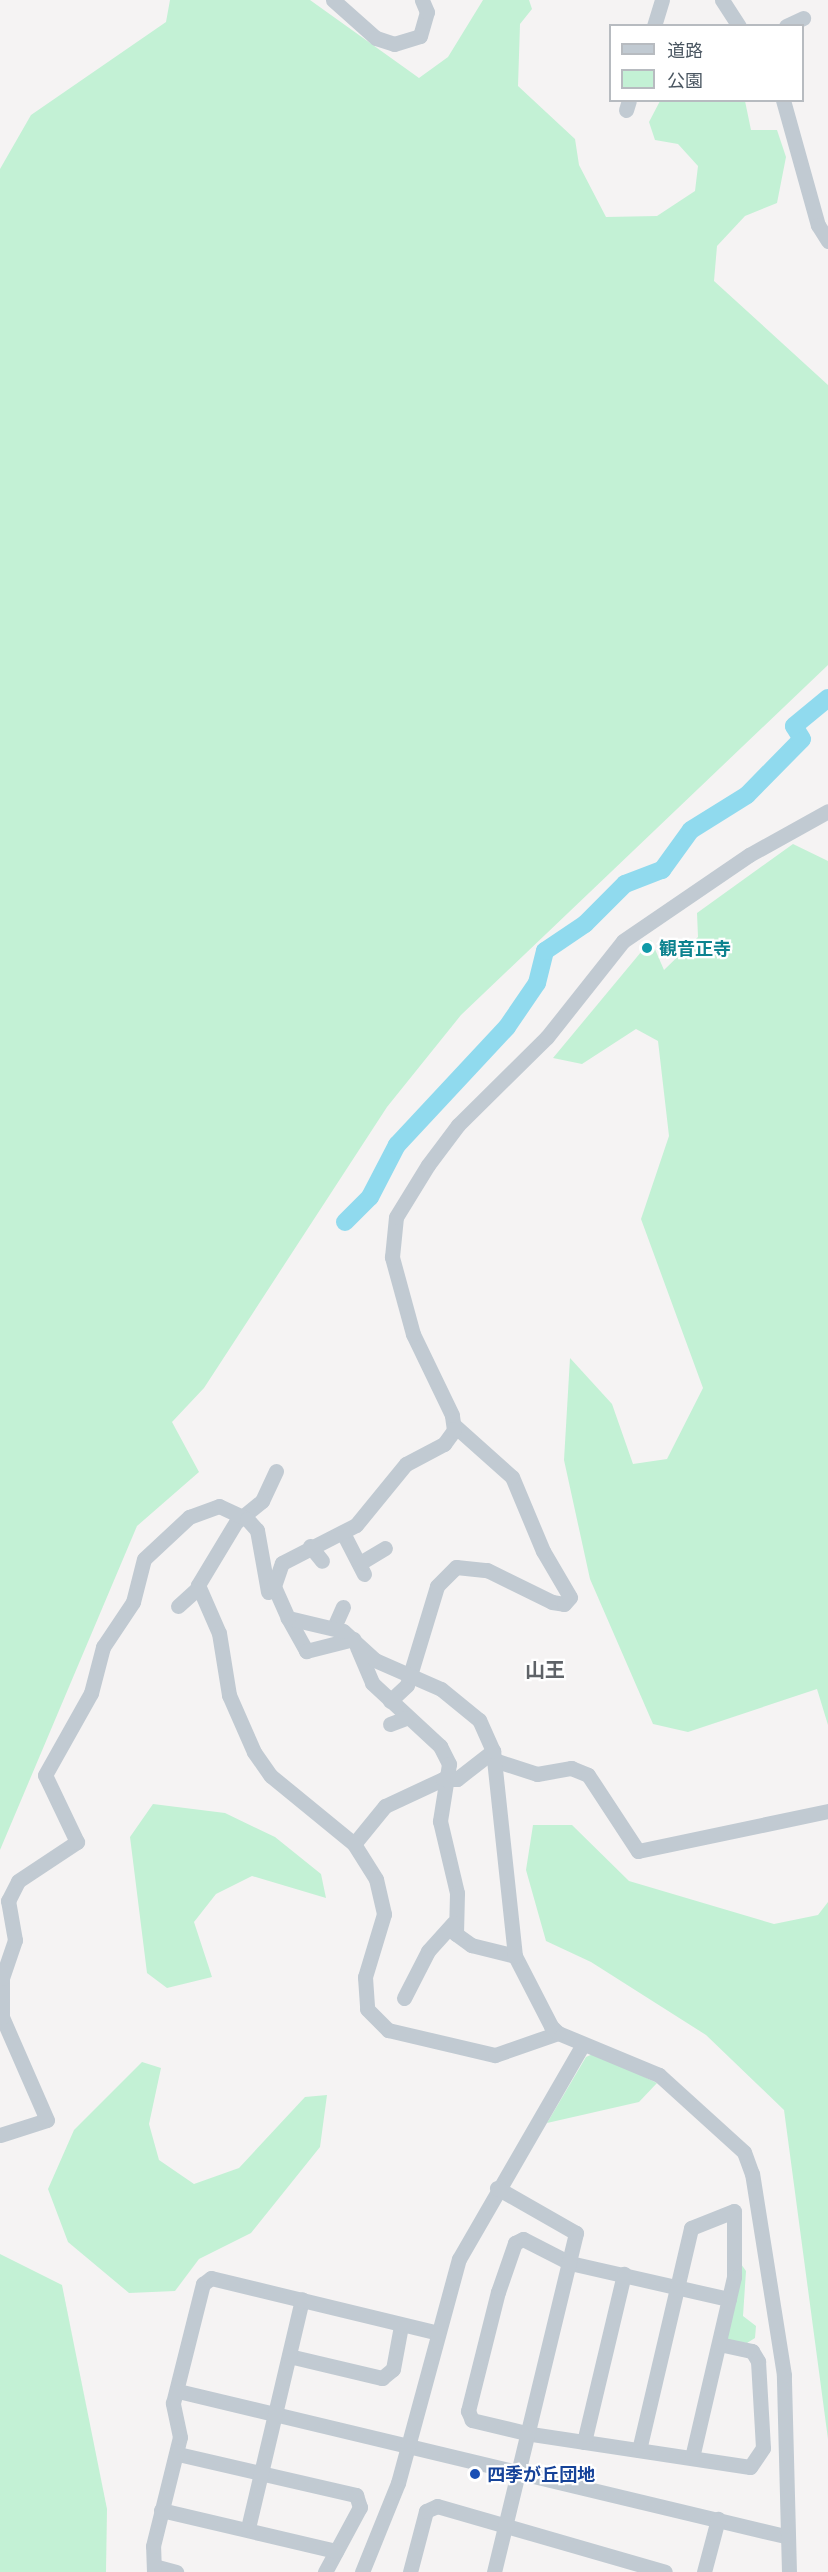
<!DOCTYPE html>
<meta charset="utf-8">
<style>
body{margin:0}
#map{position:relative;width:828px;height:2572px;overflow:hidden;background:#f5f3f3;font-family:Commissioner,"Noto Sans JP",sans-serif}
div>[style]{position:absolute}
.green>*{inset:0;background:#c3f1d5}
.river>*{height:18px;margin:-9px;padding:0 9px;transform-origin:9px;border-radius:9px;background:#90daee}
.minor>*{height:15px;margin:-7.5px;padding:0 7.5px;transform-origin:7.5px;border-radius:7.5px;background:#c1cad2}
.dots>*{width:16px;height:16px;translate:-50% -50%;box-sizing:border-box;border:3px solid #fff;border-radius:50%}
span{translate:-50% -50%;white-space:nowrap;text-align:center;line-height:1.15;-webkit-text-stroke:4.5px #fff;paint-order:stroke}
.culture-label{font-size:18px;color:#0d838f;font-weight:700}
.left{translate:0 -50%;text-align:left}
.transit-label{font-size:18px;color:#164399;font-weight:700}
.neighbourhood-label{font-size:20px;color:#5f6368;font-weight:700}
.legend{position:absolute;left:609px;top:24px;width:195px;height:78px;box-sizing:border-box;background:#fff;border:2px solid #b7bbc0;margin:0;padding:8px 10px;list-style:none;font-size:18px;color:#4a5661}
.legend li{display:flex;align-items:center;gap:12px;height:30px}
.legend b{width:30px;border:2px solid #b7bbc0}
</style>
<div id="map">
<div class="green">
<div style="clip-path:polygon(170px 0,310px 0,419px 78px,448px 57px,483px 0,529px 0,532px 9px,520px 24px,518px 86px,575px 139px,579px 165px,606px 217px,657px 216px,695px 191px,698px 166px,678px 144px,655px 140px,649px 122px,660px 101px,745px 101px,751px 130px,777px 130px,786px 157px,777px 203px,745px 216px,717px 246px,714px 281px,828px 385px,828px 665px,461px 1015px,387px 1107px,204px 1388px,172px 1422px,199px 1472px,137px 1526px,0 1850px,0 169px,31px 115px,166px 22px)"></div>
<div style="clip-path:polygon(793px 844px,828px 861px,828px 1725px,817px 1689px,688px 1732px,653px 1724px,590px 1579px,564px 1460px,570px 1358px,612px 1404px,633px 1464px,667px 1459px,703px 1388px,641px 1219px,669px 1136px,658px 1041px,636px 1029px,582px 1064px,553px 1058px,651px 940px,664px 970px,698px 937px,697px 913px)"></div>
<div style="clip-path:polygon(153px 1804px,225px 1813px,275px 1837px,321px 1874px,326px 1898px,252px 1876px,216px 1894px,194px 1922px,212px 1977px,167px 1988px,147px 1973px,130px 1837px)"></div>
<div style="clip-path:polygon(533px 1825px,572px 1825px,629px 1881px,774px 1924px,818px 1915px,828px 1902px,828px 2439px,784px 2110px,706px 2035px,591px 1962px,546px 1941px,526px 1870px)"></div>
<div style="clip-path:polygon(595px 2053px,657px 2083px,639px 2102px,547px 2123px,586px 2057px)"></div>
<div style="clip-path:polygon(142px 2062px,161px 2068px,149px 2124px,159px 2160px,194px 2184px,239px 2168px,305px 2097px,327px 2095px,320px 2147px,251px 2233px,199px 2259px,175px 2291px,129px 2293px,68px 2242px,48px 2189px,74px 2130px)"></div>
<div style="clip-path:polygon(0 2254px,62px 2285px,107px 2509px,106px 2572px,0 2572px)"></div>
<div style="clip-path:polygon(741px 2264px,746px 2271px,743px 2316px,756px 2326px,755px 2338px,747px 2343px,729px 2341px,725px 2335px)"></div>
</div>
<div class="river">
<div style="left:345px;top:1222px;width:35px;rotate:-45deg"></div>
<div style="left:370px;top:1197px;width:59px;rotate:-62.6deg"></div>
<div style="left:397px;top:1145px;width:161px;rotate:-47deg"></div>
<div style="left:507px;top:1027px;width:53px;rotate:-55.7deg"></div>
<div style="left:537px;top:983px;width:33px;rotate:-76deg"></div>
<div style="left:545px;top:951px;width:48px;rotate:-34deg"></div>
<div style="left:585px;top:924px;width:57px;rotate:-45deg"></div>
<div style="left:625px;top:884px;width:40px;rotate:-21deg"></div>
<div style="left:662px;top:870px;width:49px;rotate:-54.1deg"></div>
<div style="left:691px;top:830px;width:66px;rotate:-32deg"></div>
<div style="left:747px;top:795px;width:78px;rotate:-45.5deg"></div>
<div style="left:802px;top:739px;width:15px;rotate:-122deg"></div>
<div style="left:794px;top:726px;width:44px;rotate:-39.5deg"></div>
</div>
<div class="minor">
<div style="left:333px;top:0;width:57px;rotate:41.5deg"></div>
<div style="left:376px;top:38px;width:19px;rotate:18deg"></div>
<div style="left:394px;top:44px;width:27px;rotate:-17deg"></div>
<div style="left:420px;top:36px;width:25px;rotate:-74deg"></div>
<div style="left:427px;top:12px;width:13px;rotate:-113deg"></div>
<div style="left:722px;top:0;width:31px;rotate:57deg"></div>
<div style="left:654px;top:26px;width:27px;rotate:-73deg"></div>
<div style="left:786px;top:26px;width:19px;rotate:-25deg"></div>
<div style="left:783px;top:100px;width:130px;rotate:74.4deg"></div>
<div style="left:818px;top:225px;width:19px;rotate:58deg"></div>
<div style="left:626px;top:110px;width:10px;rotate:-73deg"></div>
<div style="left:276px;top:1471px;width:33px;rotate:115deg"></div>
<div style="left:262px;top:1501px;width:33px;rotate:141deg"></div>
<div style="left:236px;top:1522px;width:74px;rotate:121.1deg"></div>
<div style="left:198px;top:1585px;width:52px;rotate:66.4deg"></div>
<div style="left:219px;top:1633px;width:63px;rotate:80.8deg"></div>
<div style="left:229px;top:1695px;width:62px;rotate:66.3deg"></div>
<div style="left:254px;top:1752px;width:29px;rotate:55deg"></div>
<div style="left:271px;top:1776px;width:107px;rotate:39.3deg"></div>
<div style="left:354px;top:1844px;width:41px;rotate:57.8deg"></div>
<div style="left:376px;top:1879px;width:36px;rotate:77deg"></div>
<div style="left:384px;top:1914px;width:66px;rotate:106.8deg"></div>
<div style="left:365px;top:1977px;width:32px;rotate:86deg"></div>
<div style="left:367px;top:2009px;width:30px;rotate:45deg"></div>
<div style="left:388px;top:2030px;width:110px;rotate:13.2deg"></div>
<div style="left:495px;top:2055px;width:67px;rotate:-19.2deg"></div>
<div style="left:343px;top:1533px;width:46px;rotate:62.9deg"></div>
<div style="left:310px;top:1546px;width:19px;rotate:51deg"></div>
<div style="left:360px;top:1563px;width:29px;rotate:-31deg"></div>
<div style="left:178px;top:1606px;width:27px;rotate:-42deg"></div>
<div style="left:288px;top:1618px;width:38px;rotate:61deg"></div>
<div style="left:306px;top:1651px;width:49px;rotate:-14.3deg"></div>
<div style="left:334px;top:1627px;width:22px;rotate:-66deg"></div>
<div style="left:357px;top:1647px;width:39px;rotate:67deg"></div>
<div style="left:372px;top:1683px;width:93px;rotate:42.8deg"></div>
<div style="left:440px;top:1746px;width:20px;rotate:63deg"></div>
<div style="left:449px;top:1764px;width:58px;rotate:99deg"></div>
<div style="left:440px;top:1821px;width:74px;rotate:76.7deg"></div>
<div style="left:457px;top:1893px;width:41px;rotate:91.4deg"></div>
<div style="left:456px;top:1934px;width:19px;rotate:36deg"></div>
<div style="left:471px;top:1945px;width:45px;rotate:14deg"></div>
<div style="left:390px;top:1701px;width:23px;rotate:-43deg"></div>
<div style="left:407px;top:1685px;width:103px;rotate:-73.1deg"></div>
<div style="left:437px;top:1586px;width:27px;rotate:-45deg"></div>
<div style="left:456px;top:1567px;width:31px;rotate:6deg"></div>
<div style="left:487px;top:1570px;width:72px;rotate:26.2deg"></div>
<div style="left:552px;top:1602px;width:12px;rotate:9deg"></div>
<div style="left:564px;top:1604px;width:9px;rotate:-49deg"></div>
<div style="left:570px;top:1597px;width:53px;rotate:-120.4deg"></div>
<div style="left:543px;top:1551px;width:80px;rotate:-112.7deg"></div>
<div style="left:512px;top:1477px;width:76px;rotate:-138.2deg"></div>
<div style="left:390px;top:1724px;width:17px;rotate:-21deg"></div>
<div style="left:494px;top:1760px;width:45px;rotate:18deg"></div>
<div style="left:537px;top:1774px;width:35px;rotate:-10deg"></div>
<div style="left:571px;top:1768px;width:18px;rotate:22deg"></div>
<div style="left:588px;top:1775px;width:91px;rotate:56.7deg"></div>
<div style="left:638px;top:1851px;width:194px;rotate:-11.9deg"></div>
<div style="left:354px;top:1844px;width:49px;rotate:-50.8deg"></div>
<div style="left:385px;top:1806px;width:64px;rotate:-25deg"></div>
<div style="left:443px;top:1779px;width:14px"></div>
<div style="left:457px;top:1779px;width:46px;rotate:-37.9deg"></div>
<div style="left:404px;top:1998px;width:53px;rotate:-62.9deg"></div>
<div style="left:428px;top:1951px;width:38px;rotate:-48deg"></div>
<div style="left:0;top:2135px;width:49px;rotate:-17.7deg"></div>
<div style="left:47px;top:2120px;width:112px;rotate:-113.6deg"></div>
<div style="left:2px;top:2017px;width:39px;rotate:-90deg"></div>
<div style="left:2px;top:1978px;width:40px;rotate:-71.1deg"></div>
<div style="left:15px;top:1940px;width:40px;rotate:-100deg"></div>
<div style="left:8px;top:1901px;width:22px;rotate:-63deg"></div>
<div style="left:18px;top:1881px;width:71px;rotate:-33.5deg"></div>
<div style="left:77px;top:1842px;width:74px;rotate:-115.5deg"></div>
<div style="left:45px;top:1775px;width:94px;rotate:-60.7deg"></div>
<div style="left:91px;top:1693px;width:48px;rotate:-75.4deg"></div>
<div style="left:103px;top:1647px;width:54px;rotate:-56.3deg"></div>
<div style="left:133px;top:1602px;width:44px;rotate:-75.7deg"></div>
<div style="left:144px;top:1559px;width:62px;rotate:-43deg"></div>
<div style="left:189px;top:1517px;width:32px;rotate:-20deg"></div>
<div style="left:219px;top:1506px;width:31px;rotate:25deg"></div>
<div style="left:247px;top:1519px;width:15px;rotate:48deg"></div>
<div style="left:257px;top:1530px;width:63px;rotate:79.9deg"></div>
<div style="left:719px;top:2344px;width:34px;rotate:12deg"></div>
<div style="left:752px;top:2351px;width:12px;rotate:59deg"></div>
<div style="left:758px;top:2361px;width:87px;rotate:86.7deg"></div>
<div style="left:763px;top:2448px;width:23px;rotate:124deg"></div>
<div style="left:750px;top:2467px;width:227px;rotate:-171.4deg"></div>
<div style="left:526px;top:2433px;width:56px;rotate:-166.5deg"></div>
<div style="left:472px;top:2420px;width:10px;rotate:-114deg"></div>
<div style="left:468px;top:2411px;width:123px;rotate:-75.9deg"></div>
<div style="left:498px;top:2292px;width:52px;rotate:-70.9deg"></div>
<div style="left:515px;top:2243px;width:9px;rotate:-27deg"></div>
<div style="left:523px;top:2239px;width:53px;rotate:27.1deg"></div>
<div style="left:570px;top:2263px;width:163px;rotate:12.8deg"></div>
<div style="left:289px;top:2356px;width:96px;rotate:13.3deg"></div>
<div style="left:382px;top:2378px;width:14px;rotate:-39deg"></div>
<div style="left:393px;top:2369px;width:44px;rotate:-79.5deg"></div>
<div style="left:178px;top:2391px;width:624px;rotate:13.44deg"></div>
<div style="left:584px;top:2442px;width:173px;rotate:-76.6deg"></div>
<div style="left:639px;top:2450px;width:228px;rotate:-76.8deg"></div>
<div style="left:691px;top:2228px;width:46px;rotate:-21.6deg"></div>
<div style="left:734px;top:2211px;width:66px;rotate:90deg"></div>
<div style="left:734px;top:2277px;width:185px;rotate:103.1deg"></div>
<div style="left:178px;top:2454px;width:183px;rotate:13deg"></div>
<div style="left:356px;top:2495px;width:13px;rotate:72deg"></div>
<div style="left:360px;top:2507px;width:74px;rotate:118.3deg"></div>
<div style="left:161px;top:2510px;width:180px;rotate:13.2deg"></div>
<div style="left:248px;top:2528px;width:235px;rotate:-76.7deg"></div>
<div style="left:154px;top:2566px;width:23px;rotate:15deg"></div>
<div style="left:154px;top:2572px;width:26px;rotate:-92deg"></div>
<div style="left:153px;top:2546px;width:112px;rotate:-76.1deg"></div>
<div style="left:180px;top:2437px;width:35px;rotate:-102deg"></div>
<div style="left:173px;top:2403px;width:123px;rotate:-75.9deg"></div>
<div style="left:203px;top:2284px;width:10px;rotate:-37deg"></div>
<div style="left:211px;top:2278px;width:230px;rotate:13.6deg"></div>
<div style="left:362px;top:2572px;width:96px;rotate:-68deg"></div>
<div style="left:398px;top:2483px;width:232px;rotate:-74.8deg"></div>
<div style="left:459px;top:2259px;width:248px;rotate:-60deg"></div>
<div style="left:410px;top:2572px;width:63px;rotate:-75.3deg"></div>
<div style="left:426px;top:2511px;width:12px;rotate:-24deg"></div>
<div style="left:437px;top:2506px;width:237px;rotate:16.1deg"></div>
<div style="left:494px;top:2572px;width:349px;rotate:-76.4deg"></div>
<div style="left:576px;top:2233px;width:91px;rotate:-150.3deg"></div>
<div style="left:704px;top:2572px;width:55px;rotate:-75.2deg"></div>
<div style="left:789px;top:2572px;width:197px;rotate:-91.5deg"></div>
<div style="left:784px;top:2375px;width:204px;rotate:-99deg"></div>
<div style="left:752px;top:2174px;width:23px;rotate:-110deg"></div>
<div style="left:744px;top:2152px;width:115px;rotate:-137.8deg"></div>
<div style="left:659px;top:2075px;width:109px;rotate:-157.4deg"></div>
<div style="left:558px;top:2033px;width:10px;rotate:-135deg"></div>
<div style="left:551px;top:2026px;width:79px;rotate:-117.2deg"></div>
<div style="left:515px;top:1956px;width:206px;rotate:-96.1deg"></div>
<div style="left:493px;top:1751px;width:34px;rotate:-114deg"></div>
<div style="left:479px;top:1720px;width:49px;rotate:-140.8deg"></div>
<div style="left:441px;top:1689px;width:72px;rotate:-156.3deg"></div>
<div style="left:375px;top:1660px;width:43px;rotate:-137.8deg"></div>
<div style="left:343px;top:1631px;width:57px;rotate:-166.7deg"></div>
<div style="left:288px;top:1618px;width:35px;rotate:-114deg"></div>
<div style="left:274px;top:1586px;width:24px;rotate:-71deg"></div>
<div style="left:282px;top:1563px;width:83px;rotate:-27.2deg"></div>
<div style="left:356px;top:1525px;width:79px;rotate:-50.7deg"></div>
<div style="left:406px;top:1464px;width:43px;rotate:-27.8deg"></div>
<div style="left:444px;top:1444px;width:17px;rotate:-54deg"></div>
<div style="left:454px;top:1430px;width:15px;rotate:-98deg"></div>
<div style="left:452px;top:1415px;width:90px;rotate:-115.7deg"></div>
<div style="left:413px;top:1334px;width:80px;rotate:-105.3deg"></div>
<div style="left:392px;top:1257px;width:40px;rotate:-84.3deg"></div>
<div style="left:396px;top:1217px;width:61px;rotate:-58.4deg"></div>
<div style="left:428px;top:1165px;width:50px;rotate:-53.1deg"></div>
<div style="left:458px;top:1125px;width:125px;rotate:-44.7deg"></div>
<div style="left:547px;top:1037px;width:122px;rotate:-51.6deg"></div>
<div style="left:623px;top:941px;width:153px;rotate:-34.3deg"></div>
<div style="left:749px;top:855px;width:90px;rotate:-29.1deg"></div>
</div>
<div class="dots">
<div style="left:647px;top:948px;background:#0f9aa8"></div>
<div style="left:475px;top:2474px;background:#1a4fb4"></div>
</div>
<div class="culture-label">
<span class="left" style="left:659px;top:948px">観音正寺</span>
</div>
<div class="transit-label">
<span class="left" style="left:487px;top:2474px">四季が丘団地</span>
</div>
<div class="neighbourhood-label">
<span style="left:545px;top:1669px">山王</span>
</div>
<ul class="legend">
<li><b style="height:8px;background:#c1cad2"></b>道路</li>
<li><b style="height:16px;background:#c3f1d5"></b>公園</li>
</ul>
</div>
